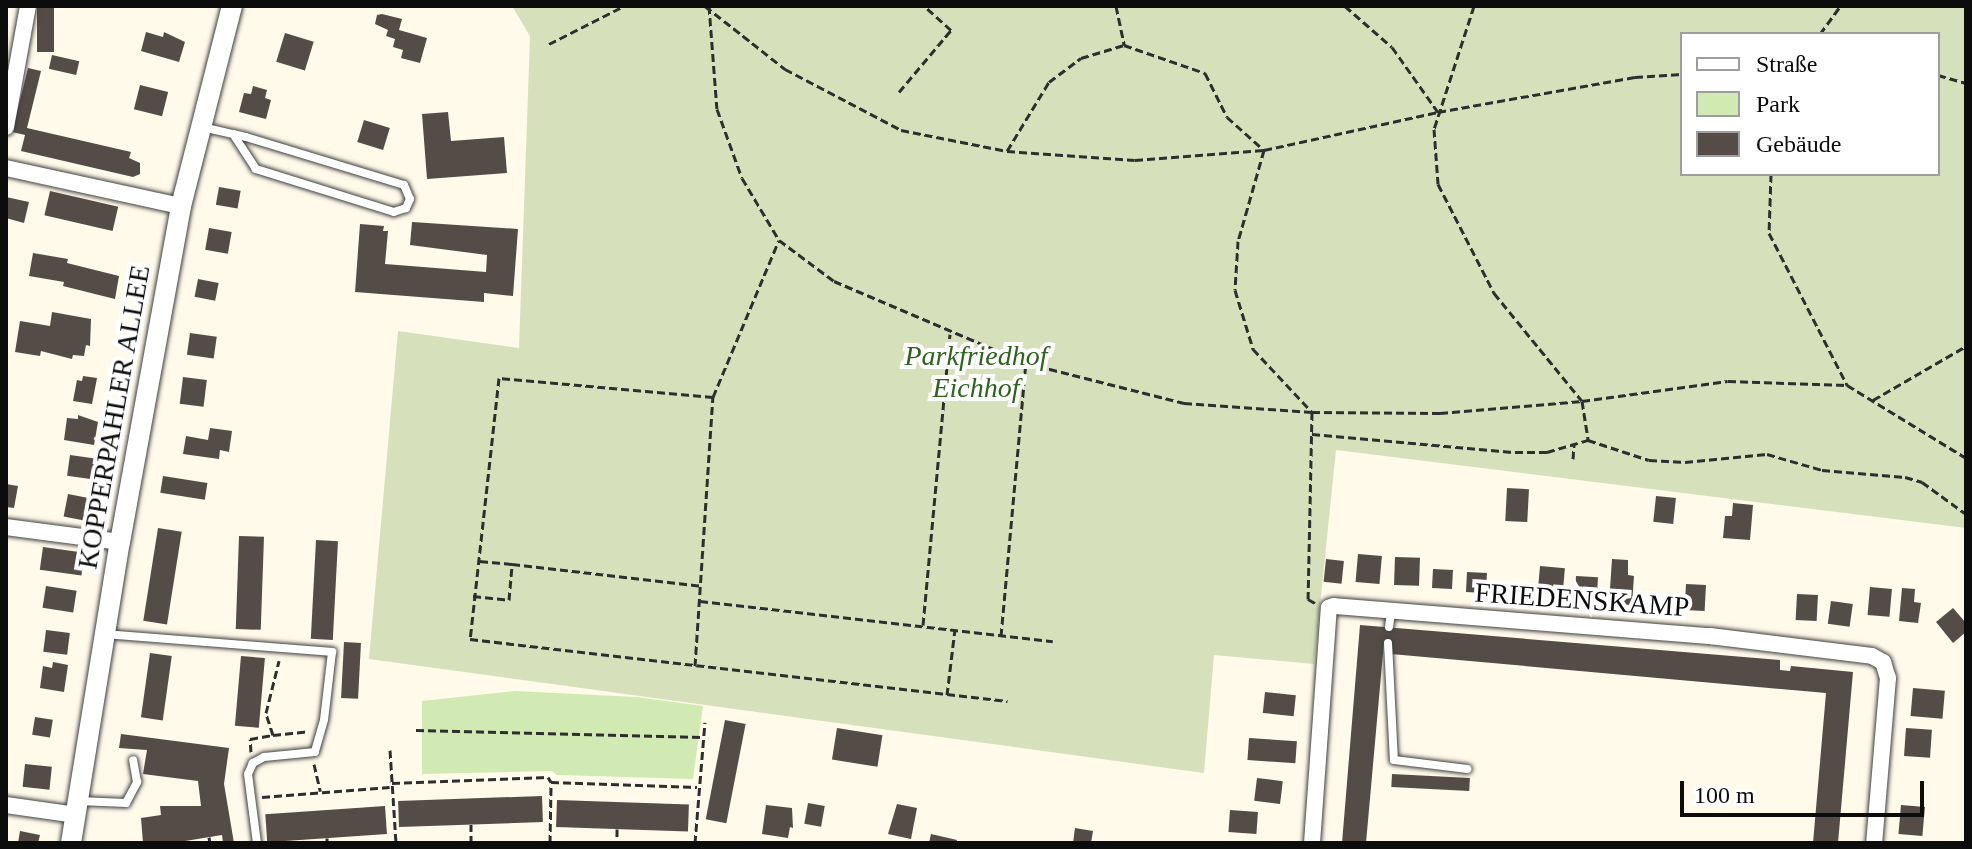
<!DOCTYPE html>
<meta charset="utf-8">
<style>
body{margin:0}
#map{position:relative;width:1972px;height:849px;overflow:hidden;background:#fffaea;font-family:"Times New Roman",serif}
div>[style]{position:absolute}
.green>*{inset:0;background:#d1eab3}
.cemetery>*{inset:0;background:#d6e1bc}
.building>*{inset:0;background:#554c48;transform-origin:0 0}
.path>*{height:3px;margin-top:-1.5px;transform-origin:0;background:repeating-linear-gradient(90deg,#2e2e2e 0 8px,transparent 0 12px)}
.roads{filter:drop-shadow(0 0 2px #3f3f3f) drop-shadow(0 0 2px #3f3f3f)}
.service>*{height:8px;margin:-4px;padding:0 4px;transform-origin:4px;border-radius:4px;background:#fff}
.minor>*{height:16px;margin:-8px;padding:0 8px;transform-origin:8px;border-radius:8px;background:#fff}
.tertiary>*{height:20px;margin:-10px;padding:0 10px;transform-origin:10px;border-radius:10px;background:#fff}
span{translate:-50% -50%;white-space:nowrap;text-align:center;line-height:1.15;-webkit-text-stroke:8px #fff;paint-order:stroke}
.park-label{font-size:28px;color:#2c651a;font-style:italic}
.street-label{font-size:28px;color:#0c0c0c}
.frame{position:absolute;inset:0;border:8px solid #0c0c0c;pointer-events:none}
.legend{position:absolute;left:1680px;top:32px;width:260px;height:144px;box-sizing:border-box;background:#fff;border:2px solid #9e9e9e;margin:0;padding:10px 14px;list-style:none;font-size:24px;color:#0c0c0c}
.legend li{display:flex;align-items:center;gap:16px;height:40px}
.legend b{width:40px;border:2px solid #9e9e9e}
.scale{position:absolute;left:1680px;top:781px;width:244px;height:36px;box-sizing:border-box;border:4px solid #0c0c0c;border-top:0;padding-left:10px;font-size:24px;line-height:28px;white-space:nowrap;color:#0c0c0c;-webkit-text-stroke:6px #fff;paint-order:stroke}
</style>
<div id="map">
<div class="green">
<div style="clip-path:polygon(515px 691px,636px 697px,703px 706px,693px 779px,557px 775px,552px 771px,422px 774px,422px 701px)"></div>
</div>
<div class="cemetery">
<div style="clip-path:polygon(evenodd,512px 6px,1966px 6px,1966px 528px,1336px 450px,1314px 664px,1214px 655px,1204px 773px,369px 659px,398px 331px,519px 348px,530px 36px,512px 6px,1682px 34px,1938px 34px,1938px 174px,1682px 174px,1682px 34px)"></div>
</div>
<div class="building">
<div style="left:37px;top:6px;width:17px;height:46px"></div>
<div style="clip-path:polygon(382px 14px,402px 19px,399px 30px,427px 38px,420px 63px,401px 58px,403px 50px,393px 47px,395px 39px,386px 36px,388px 30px,375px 24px,377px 15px)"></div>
<div style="clip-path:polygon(146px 32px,163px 37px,164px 32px,185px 42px,179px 62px,141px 51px)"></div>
<div style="left:285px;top:33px;width:30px;height:30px;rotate:17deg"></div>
<div style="left:52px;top:55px;width:28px;height:14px;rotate:13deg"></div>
<div style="clip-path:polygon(28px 68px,41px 71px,27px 128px,131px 152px,129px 158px,140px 163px,140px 174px,133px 177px,21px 151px,25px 135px,12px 132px)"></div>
<div style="left:140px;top:85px;width:29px;height:25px;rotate:14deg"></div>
<div style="clip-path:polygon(253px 86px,267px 90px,265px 98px,271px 100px,266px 119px,239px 112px,244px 93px,251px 94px)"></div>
<div style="clip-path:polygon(448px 112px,451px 141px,504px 137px,507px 173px,427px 179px,422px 114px)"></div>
<div style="left:364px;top:120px;width:27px;height:23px;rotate:17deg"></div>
<div style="left:219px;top:187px;width:22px;height:18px;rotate:10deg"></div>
<div style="left:50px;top:191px;width:70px;height:25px;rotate:13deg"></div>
<div style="clip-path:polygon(6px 197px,29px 202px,24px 223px,6px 218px)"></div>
<div style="clip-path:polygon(412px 222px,518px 229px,513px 296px,484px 293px,484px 302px,355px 292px,360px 224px,384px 226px,383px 231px,388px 231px,385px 264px,486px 272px,487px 255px,410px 245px)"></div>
<div style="left:209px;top:228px;width:23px;height:22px;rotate:10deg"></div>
<div style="clip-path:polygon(33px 253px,68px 259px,67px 263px,119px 276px,115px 299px,63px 286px,64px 282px,29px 276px)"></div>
<div style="left:198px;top:279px;width:21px;height:18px;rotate:11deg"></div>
<div style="clip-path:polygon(52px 312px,91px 319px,90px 346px,86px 345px,84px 356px,73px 355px,72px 359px,41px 351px,40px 356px,15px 352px,20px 321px,50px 326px)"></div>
<div style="left:190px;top:333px;width:27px;height:22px;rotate:8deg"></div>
<div style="clip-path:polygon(83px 376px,97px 378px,92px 404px,73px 401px,77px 380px,82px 381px)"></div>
<div style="left:183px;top:377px;width:24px;height:27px;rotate:7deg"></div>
<div style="clip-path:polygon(78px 415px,98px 422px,94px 445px,64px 440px,67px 418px,78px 419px)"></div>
<div style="clip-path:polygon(210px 428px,232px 431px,229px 452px,220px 450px,219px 459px,183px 454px,186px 436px,208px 440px)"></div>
<div style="left:70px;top:455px;width:27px;height:21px;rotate:8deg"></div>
<div style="left:163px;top:476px;width:45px;height:17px;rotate:9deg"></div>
<div style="clip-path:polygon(6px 484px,18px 486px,14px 508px,6px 507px)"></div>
<div style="left:1507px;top:488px;width:22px;height:33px;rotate:3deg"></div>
<div style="left:68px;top:494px;width:26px;height:23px;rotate:11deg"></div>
<div style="left:1656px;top:496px;width:20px;height:26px;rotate:6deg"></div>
<div style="clip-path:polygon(1733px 503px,1753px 505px,1750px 540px,1723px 538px,1725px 516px,1732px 516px)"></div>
<div style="left:158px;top:528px;width:24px;height:94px;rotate:9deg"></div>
<div style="left:239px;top:536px;width:25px;height:93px;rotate:2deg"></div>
<div style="left:316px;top:540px;width:22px;height:99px;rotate:3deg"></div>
<div style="left:43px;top:547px;width:42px;height:23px;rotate:8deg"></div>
<div style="left:1358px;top:554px;width:24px;height:28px;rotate:5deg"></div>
<div style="left:1395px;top:557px;width:25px;height:28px;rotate:2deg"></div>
<div style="left:1326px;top:559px;width:18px;height:23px;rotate:6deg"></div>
<div style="clip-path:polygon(1612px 559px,1628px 560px,1628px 575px,1634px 576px,1632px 605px,1609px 604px)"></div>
<div style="left:1540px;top:566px;width:25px;height:27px;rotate:5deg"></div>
<div style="left:1433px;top:569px;width:20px;height:19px;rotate:3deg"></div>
<div style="left:1467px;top:572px;width:20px;height:20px;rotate:3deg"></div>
<div style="left:1576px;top:576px;width:22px;height:25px;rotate:3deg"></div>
<div style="left:1686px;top:584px;width:20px;height:26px;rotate:3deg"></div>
<div style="left:46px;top:586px;width:31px;height:22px;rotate:9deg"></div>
<div style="left:1870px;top:587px;width:22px;height:28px;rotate:5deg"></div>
<div style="clip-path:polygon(1902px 588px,1915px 589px,1914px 602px,1921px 603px,1918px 623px,1899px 621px)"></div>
<div style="left:1797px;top:594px;width:21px;height:26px;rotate:3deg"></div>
<div style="left:1831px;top:601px;width:22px;height:23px;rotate:8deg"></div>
<div style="clip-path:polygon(1953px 608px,1966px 623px,1966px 632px,1953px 643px,1936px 622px)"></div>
<div style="clip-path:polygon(1360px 625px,1780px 660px,1780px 670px,1790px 671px,1791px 666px,1853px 672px,1838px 843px,1813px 843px,1826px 693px,1391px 654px,1392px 643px,1384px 642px,1366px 843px,1342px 843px)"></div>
<div style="left:46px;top:630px;width:24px;height:22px;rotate:7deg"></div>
<div style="left:344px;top:642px;width:17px;height:56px;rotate:3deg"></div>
<div style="left:150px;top:653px;width:22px;height:65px;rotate:8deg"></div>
<div style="left:241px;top:656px;width:24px;height:70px;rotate:5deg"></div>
<div style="clip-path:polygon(53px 662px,68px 665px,64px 692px,40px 688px,43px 666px,52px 668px)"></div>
<div style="left:1913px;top:688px;width:32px;height:28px;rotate:5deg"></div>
<div style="left:1265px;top:692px;width:31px;height:21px;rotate:6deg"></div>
<div style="left:35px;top:717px;width:18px;height:18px;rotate:9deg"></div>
<div style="left:725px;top:720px;width:21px;height:101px;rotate:11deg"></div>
<div style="left:837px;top:728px;width:46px;height:32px;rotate:9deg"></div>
<div style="left:1906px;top:728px;width:26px;height:28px;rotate:4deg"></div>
<div style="clip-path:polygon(121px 734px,229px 748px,224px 784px,234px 843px,223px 843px,222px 835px,173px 843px,143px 843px,141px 818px,161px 815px,160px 806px,201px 806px,198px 781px,143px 774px,147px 750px,119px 748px)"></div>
<div style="left:1249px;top:738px;width:48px;height:22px;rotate:4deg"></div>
<div style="left:25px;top:764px;width:27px;height:23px;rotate:6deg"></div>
<div style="left:1392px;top:774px;width:78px;height:13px;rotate:3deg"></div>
<div style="left:1257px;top:778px;width:26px;height:23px;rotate:7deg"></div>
<div style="left:542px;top:796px;width:26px;height:144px;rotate:88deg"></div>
<div style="left:557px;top:800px;width:132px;height:27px;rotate:2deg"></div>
<div style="left:808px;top:803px;width:17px;height:21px;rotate:10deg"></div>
<div style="clip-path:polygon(897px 804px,917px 808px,911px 839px,888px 834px)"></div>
<div style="clip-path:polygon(766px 805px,792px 808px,793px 828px,790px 827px,788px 838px,762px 834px)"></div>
<div style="left:1901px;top:805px;width:24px;height:29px;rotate:5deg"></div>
<div style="left:385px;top:806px;width:28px;height:120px;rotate:86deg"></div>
<div style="left:1230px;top:810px;width:28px;height:22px;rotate:4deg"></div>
<div style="clip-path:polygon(1075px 828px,1093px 831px,1091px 843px,1073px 843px)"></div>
<div style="clip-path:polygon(20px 831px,40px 835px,38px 843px,18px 843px)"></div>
<div style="clip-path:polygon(931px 834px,957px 840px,956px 843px,929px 843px)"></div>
</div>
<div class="path">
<div style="left:705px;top:6px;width:102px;rotate:38.2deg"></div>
<div style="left:785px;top:69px;width:131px;rotate:27.7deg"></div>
<div style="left:901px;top:130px;width:108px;rotate:11.2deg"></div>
<div style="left:1007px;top:151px;width:128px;rotate:4deg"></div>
<div style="left:1135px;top:160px;width:129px;rotate:-4.4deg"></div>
<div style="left:1264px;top:150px;width:178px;rotate:-12.3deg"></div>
<div style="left:1438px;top:112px;width:200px;rotate:-10.1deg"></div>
<div style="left:1635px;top:77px;width:47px;rotate:-3.7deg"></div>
<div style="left:709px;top:6px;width:103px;rotate:85.6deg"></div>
<div style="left:717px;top:109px;width:73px;rotate:70.1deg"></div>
<div style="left:742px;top:178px;width:72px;rotate:59.2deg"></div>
<div style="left:779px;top:240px;width:69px;rotate:36.7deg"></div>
<div style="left:834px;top:281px;width:209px;rotate:23.1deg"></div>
<div style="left:1026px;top:363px;width:163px;rotate:14.2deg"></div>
<div style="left:1184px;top:403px;width:128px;rotate:4deg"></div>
<div style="left:1312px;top:412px;width:128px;rotate:0.4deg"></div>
<div style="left:1440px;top:413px;width:143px;rotate:-4.8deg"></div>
<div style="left:1582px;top:401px;width:147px;rotate:-7.8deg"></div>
<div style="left:1728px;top:381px;width:119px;rotate:1.9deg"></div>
<div style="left:1847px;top:385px;width:140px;rotate:31.5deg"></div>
<div style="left:1116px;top:6px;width:40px;rotate:78deg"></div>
<div style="left:1345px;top:6px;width:62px;rotate:41.1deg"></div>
<div style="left:1392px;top:47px;width:80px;rotate:54.7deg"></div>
<div style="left:1474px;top:6px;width:129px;rotate:108deg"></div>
<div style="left:1434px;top:129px;width:55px;rotate:85.8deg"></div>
<div style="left:1438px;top:184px;width:123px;rotate:62.8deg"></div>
<div style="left:1494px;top:293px;width:139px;rotate:50.8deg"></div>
<div style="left:1582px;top:401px;width:39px;rotate:81deg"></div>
<div style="left:1820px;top:34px;width:34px;rotate:-54deg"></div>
<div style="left:549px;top:44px;width:84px;rotate:-26.9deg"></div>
<div style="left:1938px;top:75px;width:29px;rotate:16deg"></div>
<div style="left:899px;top:92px;width:81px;rotate:-50deg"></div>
<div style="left:951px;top:30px;width:36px;rotate:-138deg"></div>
<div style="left:1007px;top:151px;width:81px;rotate:-58.7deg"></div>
<div style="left:1049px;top:82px;width:40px;rotate:-37deg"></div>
<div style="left:1081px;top:58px;width:45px;rotate:-16.8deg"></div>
<div style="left:1124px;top:45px;width:86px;rotate:19.1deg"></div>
<div style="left:1205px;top:73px;width:49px;rotate:63.4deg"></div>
<div style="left:1227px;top:117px;width:50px;rotate:41.7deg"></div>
<div style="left:1264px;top:150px;width:95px;rotate:105.9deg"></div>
<div style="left:1238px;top:241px;width:49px;rotate:93.5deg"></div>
<div style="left:1235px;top:290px;width:62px;rotate:73deg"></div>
<div style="left:1253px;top:349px;width:86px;rotate:46.9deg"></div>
<div style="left:1312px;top:412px;width:187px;rotate:91.2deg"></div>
<div style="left:1308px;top:599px;width:8px;rotate:30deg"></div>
<div style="left:1771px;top:174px;width:59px;rotate:91.9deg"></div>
<div style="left:1769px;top:233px;width:171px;rotate:62.8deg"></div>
<div style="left:713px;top:397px;width:215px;rotate:-174.9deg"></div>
<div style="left:499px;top:378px;width:263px;rotate:96.3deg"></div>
<div style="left:470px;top:639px;width:541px;rotate:6.59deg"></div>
<div style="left:1873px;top:400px;width:108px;rotate:-30.1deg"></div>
<div style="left:1312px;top:434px;width:204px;rotate:5.1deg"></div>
<div style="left:1515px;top:452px;width:32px"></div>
<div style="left:1547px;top:452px;width:43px;rotate:-16.3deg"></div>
<div style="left:1588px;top:440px;width:64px;rotate:18.2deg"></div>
<div style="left:1649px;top:460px;width:36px;rotate:3deg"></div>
<div style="left:1685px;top:462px;width:82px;rotate:-5.6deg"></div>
<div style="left:1767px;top:454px;width:57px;rotate:16.2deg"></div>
<div style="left:1822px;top:470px;width:83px;rotate:4.8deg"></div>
<div style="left:1905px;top:477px;width:18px;rotate:16deg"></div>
<div style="left:1922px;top:482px;width:54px;rotate:36deg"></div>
<div style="left:1573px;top:459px;width:16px;rotate:-86deg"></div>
<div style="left:512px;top:564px;width:190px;rotate:6.6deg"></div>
<div style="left:473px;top:596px;width:36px;rotate:6deg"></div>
<div style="left:509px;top:600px;width:36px;rotate:-85deg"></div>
<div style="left:512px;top:564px;width:36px;rotate:-175deg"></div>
<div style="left:700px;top:601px;width:355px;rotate:6.5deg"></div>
<div style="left:923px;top:625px;width:292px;rotate:-84.7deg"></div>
<div style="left:1001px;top:636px;width:274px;rotate:-84.8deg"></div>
<div style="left:695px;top:666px;width:270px;rotate:-86.2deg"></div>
<div style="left:713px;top:397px;width:170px;rotate:-67.2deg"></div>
<div style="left:947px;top:695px;width:66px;rotate:-83.1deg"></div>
<div style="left:416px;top:730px;width:286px;rotate:1.4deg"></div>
<div style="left:273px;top:735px;width:36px;rotate:-6deg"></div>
<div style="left:390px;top:750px;width:93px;rotate:86.3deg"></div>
<div style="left:251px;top:752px;width:13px;rotate:-94deg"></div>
<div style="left:250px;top:739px;width:23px;rotate:-10deg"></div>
<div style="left:273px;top:735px;width:23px;rotate:-108deg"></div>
<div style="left:266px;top:713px;width:54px;rotate:-76deg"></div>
<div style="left:314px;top:764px;width:28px;rotate:77deg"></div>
<div style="left:392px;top:783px;width:156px;rotate:-2.2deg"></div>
<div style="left:548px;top:777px;width:6px;rotate:59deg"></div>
<div style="left:551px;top:782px;width:146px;rotate:2deg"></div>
<div style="left:262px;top:797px;width:128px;rotate:-4.5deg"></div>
<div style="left:471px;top:824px;width:19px;rotate:90deg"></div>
<div style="left:617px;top:829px;width:14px;rotate:90deg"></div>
<div style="left:209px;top:837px;width:6px;rotate:81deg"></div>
<div style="left:327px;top:838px;width:5px;rotate:90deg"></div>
<div style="left:550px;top:843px;width:60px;rotate:-89deg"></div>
<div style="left:695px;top:843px;width:121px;rotate:-85.3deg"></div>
</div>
<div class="roads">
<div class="service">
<div style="left:202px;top:127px;width:32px;rotate:13deg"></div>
<div style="left:233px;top:134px;width:13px;rotate:13deg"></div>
<div style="left:246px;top:137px;width:165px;rotate:16.9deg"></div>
<div style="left:404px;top:185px;width:15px;rotate:67deg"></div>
<div style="left:410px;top:199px;width:10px;rotate:114deg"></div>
<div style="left:406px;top:208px;width:13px;rotate:162deg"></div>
<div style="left:394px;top:212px;width:145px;rotate:-162.7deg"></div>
<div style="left:256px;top:169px;width:42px;rotate:-123.3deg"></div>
<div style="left:1389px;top:627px;width:15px;rotate:-82deg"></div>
<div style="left:105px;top:634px;width:228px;rotate:4.5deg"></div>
<div style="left:332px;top:652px;width:68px;rotate:96.7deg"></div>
<div style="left:324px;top:720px;width:33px;rotate:106deg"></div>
<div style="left:315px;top:752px;width:51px;rotate:174.4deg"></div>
<div style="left:264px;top:757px;width:13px;rotate:151deg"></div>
<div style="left:253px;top:763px;width:12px;rotate:114deg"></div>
<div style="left:248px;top:774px;width:70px;rotate:82.6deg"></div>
<div style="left:1388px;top:643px;width:117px;rotate:87.1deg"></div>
<div style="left:1394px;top:760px;width:74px;rotate:7deg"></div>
<div style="left:79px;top:801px;width:47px;rotate:2.4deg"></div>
<div style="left:126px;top:803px;width:24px;rotate:-62deg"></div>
<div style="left:137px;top:782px;width:22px;rotate:-100deg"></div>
</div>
<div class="minor">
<div style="left:6px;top:127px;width:123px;rotate:-79.7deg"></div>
<div style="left:6px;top:168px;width:179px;rotate:12.3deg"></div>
<div style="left:6px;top:527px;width:115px;rotate:7.5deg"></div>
<div style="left:6px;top:805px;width:71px;rotate:8.1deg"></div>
<div style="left:1312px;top:843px;width:236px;rotate:-85.9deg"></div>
<div style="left:1329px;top:608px;width:5px;rotate:-22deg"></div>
<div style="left:1334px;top:606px;width:377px;rotate:4.6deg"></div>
<div style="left:1710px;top:636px;width:163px;rotate:7deg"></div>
<div style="left:1872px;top:656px;width:13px;rotate:29deg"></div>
<div style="left:1883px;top:662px;width:17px;rotate:73deg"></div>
<div style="left:1888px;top:678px;width:166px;rotate:94.8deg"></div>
</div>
<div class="tertiary">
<div style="left:71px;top:843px;width:305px;rotate:-80.8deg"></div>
<div style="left:120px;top:542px;width:341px;rotate:-79.7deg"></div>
<div style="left:181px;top:206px;width:206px;rotate:-75.7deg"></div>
</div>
</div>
<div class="park-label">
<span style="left:976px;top:372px">Parkfriedhof<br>Eichhof</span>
</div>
<div class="street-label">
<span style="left:114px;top:417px;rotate:-80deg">KOPPERPAHLER ALLEE</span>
<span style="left:1582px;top:600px;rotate:4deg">FRIEDENSKAMP</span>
</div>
<div class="frame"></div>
<ul class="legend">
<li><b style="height:10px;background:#fff"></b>Straße</li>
<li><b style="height:22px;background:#d1eab3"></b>Park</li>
<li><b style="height:22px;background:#554c48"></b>Gebäude</li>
</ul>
<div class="scale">100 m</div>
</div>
